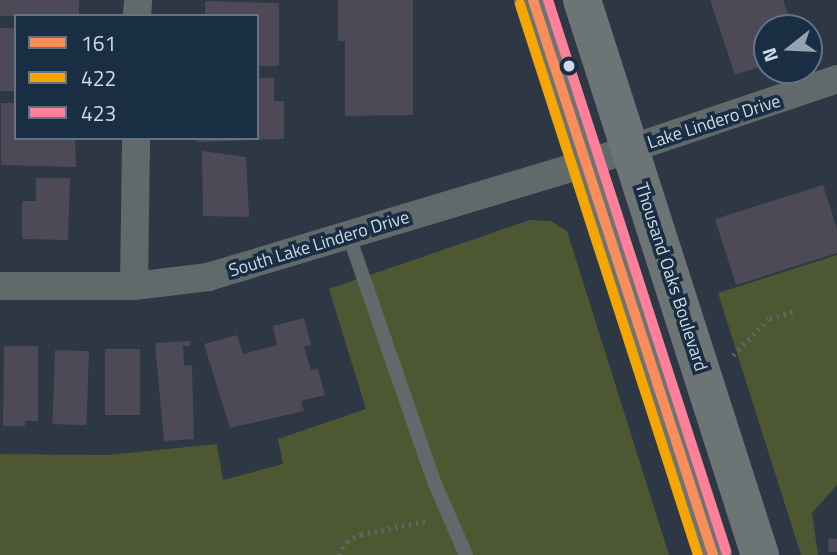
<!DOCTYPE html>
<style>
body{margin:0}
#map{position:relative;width:837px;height:555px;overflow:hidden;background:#2d3844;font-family:"Titillium Web",sans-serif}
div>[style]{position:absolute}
.green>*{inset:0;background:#4d5833}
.building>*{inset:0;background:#4d4956;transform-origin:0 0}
.path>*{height:4.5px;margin-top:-2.25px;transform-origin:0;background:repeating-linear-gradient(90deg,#5f666a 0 2px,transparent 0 7px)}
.service>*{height:14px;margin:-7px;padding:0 7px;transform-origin:7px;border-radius:7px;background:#62696b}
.minor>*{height:28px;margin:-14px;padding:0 14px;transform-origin:14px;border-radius:14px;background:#62696b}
.secondary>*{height:38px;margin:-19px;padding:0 19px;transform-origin:19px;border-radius:19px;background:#6c7476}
.bus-1>*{height:10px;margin:-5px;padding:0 5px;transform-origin:5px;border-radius:5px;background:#fa8e5a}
.bus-2>*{height:10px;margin:-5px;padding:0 5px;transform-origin:5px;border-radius:5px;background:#f7a600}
.bus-3>*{height:10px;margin:-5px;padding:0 5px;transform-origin:5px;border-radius:5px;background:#ff8098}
.dots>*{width:19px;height:19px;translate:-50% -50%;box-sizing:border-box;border:4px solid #192e43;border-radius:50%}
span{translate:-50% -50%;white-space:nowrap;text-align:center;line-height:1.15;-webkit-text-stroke:7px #192e43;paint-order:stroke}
.street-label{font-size:18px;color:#cddae8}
.legend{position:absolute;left:14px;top:14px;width:245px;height:126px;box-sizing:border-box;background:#192e43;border:2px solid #617385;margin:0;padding:9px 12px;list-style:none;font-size:21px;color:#cddae8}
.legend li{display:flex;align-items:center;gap:14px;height:35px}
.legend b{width:35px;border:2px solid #617385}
.north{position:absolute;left:753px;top:14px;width:70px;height:70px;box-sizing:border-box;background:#192e43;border:2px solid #617385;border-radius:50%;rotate:252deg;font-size:19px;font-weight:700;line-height:28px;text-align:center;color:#cddae8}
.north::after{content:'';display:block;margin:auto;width:24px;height:32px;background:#95a1af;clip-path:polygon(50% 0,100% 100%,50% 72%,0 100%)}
</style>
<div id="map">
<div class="green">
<div style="clip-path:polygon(530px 220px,551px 221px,567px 231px,669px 555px,0 555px,0 454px,108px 455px,217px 444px,223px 480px,283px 464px,278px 439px,366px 409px,329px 289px)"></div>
<div style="clip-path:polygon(837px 255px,837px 485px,812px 513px,818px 555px,801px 555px,718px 293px)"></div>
</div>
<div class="building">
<div style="left:0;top:0;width:79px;height:16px"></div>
<div style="clip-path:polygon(338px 0,413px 0,413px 115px,345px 116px,345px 41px,338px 41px)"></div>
<div style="clip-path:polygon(710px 0,783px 0,793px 28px,767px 28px,767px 64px,735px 75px)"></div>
<div style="clip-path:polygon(205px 1px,279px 3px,279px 66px,257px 66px,257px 16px,205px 16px)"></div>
<div style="left:0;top:28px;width:16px;height:63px"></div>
<div style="clip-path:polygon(257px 78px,274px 78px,274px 101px,284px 101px,284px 139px,197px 142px,197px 138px,257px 138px)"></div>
<div style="clip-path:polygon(1px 103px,16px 103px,16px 138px,75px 139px,76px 167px,1px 165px)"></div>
<div style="clip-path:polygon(202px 151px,246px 157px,249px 217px,203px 216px)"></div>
<div style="clip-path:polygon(36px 178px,70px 178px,68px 240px,22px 239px,22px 201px,36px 201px)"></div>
<div style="clip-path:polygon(823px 185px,837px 229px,837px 253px,736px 285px,715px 219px)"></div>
<div style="clip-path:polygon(304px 318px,311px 345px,304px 347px,311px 370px,318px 369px,325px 395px,301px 401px,304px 411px,230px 428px,204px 344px,237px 335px,243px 354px,277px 345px,273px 326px)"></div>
<div style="clip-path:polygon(190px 341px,190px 346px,183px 346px,184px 366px,192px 365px,194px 439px,164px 441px,155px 343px)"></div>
<div style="clip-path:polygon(4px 346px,38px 346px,38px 421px,25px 421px,25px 426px,3px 426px)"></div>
<div style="left:105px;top:349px;width:35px;height:66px"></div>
<div style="left:55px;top:350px;width:34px;height:74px;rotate:2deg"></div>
<div style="clip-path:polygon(829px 538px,837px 539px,837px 552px,828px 552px)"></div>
</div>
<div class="path">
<div style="left:733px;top:355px;width:52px;rotate:-45deg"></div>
<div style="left:770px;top:318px;width:27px;rotate:-15deg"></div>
<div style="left:339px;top:555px;width:16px;rotate:-60deg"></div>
<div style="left:347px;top:541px;width:16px;rotate:-27deg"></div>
<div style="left:361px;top:534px;width:68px;rotate:-11deg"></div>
</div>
<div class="service">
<div style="left:349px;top:236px;width:262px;rotate:70.9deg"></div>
<div style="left:435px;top:484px;width:77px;rotate:66.4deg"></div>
</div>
<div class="minor">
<div style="left:137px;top:16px;width:16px;rotate:-86deg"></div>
<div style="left:0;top:286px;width:134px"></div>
<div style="left:134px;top:286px;width:75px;rotate:-6.9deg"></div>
<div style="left:208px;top:277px;width:397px;rotate:-16.7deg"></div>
<div style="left:588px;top:163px;width:263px;rotate:-18.6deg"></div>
<div style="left:134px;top:286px;width:148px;rotate:-89.2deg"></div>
</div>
<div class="secondary">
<div style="left:533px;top:0;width:583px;rotate:72.03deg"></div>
<div style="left:582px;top:0;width:583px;rotate:72.22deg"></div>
</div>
<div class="bus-1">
<div style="left:533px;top:0;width:583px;rotate:72.03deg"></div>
</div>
<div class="bus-2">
<div style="left:520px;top:4px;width:579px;rotate:72.1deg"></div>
</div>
<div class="bus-3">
<div style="left:548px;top:0;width:579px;rotate:72.1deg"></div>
</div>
<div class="dots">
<div style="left:569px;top:66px;background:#cddae8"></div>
</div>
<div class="street-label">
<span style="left:714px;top:122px;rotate:-18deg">Lake Lindero Drive</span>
<span style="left:319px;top:244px;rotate:-17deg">South Lake Lindero Drive</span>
<span style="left:671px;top:277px;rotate:72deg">Thousand Oaks Boulevard</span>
</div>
<ul class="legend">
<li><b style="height:9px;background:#fa8e5a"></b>161</li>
<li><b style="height:9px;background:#f7a600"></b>422</li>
<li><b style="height:9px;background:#ff8098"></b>423</li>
</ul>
<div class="north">N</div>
</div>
